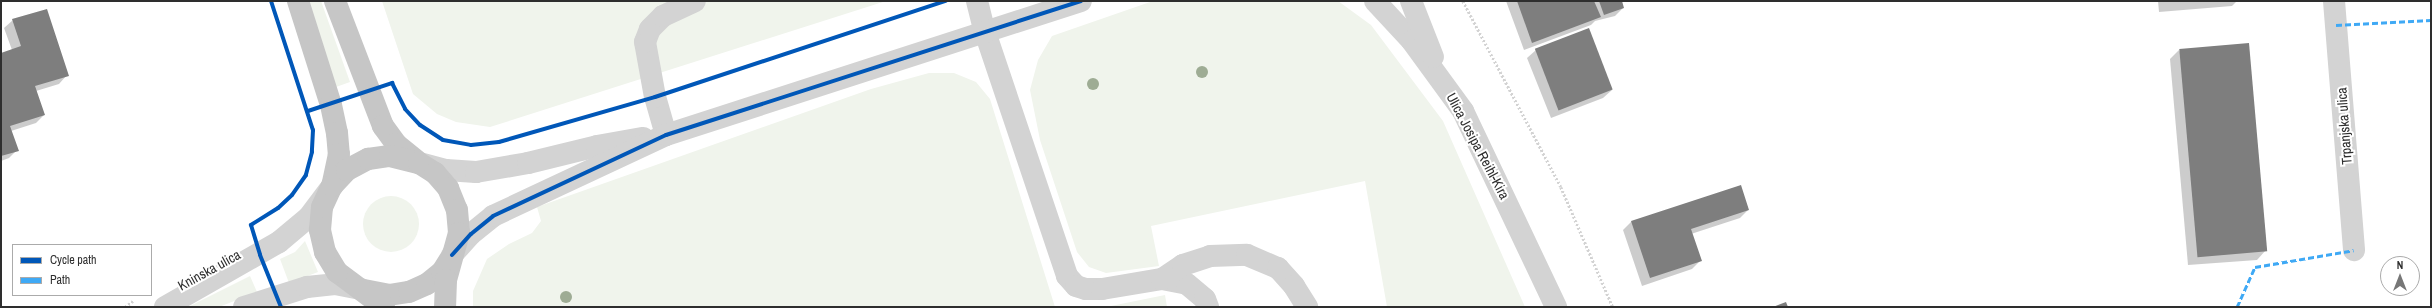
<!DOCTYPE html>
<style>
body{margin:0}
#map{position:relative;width:2432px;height:308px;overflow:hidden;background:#fff;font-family:"Archivo Narrow",sans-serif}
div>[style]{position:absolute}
.green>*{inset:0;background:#f0f4ec}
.round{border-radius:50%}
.shadow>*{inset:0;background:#0003}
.building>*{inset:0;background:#7e7e7e;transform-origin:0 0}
.path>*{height:2.5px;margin-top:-1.25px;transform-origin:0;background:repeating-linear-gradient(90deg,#d3d3d3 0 2px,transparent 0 4px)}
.minor>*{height:22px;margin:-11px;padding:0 11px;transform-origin:11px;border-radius:11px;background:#d3d3d3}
.major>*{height:22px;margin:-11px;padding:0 11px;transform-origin:11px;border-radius:11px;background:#c6c6c6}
.quiet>*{height:3px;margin-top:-1.5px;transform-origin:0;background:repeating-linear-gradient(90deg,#3fa9f5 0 6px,transparent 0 9px)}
.cycleway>*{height:4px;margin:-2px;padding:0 2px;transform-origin:2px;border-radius:2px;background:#0057b8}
.trees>*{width:12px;height:12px;margin:-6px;border-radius:50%;background:#9eac94}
span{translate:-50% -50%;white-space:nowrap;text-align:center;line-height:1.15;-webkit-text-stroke:4px #fff;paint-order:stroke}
.street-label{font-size:14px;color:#2e2e2e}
.frame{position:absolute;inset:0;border:2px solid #2e2e2e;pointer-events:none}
.legend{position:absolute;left:12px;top:244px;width:140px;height:52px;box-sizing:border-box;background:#fff;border:1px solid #ababab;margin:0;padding:5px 7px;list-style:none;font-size:12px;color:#2e2e2e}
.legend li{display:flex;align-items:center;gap:8px;height:20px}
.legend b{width:20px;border:1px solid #ababab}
.north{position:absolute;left:2380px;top:256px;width:40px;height:40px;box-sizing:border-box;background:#fff;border:1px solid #ababab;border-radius:50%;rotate:0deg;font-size:11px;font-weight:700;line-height:16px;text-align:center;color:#2e2e2e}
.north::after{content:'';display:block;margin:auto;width:14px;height:18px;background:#777;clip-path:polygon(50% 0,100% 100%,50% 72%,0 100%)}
</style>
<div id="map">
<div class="green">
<div style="clip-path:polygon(308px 1px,321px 1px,350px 82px,336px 87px)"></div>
<div style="clip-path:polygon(382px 1px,886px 1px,490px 127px,456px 122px,437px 114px,413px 94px)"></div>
<div style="clip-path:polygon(1153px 1px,1338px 1px,1371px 25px,1443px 121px,1525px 307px,1387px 307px,1365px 181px,1151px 226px,1159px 266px,1106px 273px,1089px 267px,1077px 252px,1040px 140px,1030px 90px,1038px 60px,1052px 36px)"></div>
<div style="clip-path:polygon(929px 73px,954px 73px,976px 82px,990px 99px,1055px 307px,473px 307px,473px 291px,487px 259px,509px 244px,532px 233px,541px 221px,537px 207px,871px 89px)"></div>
<div class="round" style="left:363px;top:196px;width:56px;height:56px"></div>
<div style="clip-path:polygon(305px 241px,318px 272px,289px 283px,280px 259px,295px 252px)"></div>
<div style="clip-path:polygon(250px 276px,257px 292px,219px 307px,188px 307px)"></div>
<div style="clip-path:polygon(1165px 295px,1167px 307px,1106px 307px)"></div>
</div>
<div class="shadow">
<div style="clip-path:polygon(1506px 1px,1621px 1px,1623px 8px,1615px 16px,1595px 21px,1591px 25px,1524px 50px)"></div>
<div style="clip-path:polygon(2158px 1px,2237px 1px,2232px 6px,2159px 12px)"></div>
<div style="clip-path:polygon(13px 20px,67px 75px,59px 84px,36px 91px,44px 115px,36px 123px,11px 131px,17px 150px,9px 158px,1px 161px,1px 54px,12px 50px,4px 28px)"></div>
<div style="clip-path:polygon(1536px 50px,1612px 90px,1603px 98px,1551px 118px,1527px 58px)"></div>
<div style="clip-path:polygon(2179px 50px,2266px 250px,2257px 260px,2188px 265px,2170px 59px)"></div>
<div style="clip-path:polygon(1740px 186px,1748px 210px,1740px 218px,1691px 234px,1700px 261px,1692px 269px,1642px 286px,1623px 230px,1631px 222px)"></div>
</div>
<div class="building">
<div style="clip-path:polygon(1517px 1px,1594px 1px,1601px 17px,1532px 43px)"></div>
<div style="clip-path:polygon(1599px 1px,1622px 1px,1624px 8px,1604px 15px)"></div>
<div style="clip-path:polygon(47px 9px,69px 76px,35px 86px,45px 115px,10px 126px,19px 151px,1px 156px,1px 53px,21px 46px,12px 19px)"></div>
<div style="left:1589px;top:28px;width:66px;height:58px;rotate:69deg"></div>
<div style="left:2249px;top:43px;width:209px;height:70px;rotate:85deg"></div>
<div style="clip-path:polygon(1741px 185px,1749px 210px,1691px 229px,1702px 261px,1650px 278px,1631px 221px)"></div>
<div style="clip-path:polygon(1786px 302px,1788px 307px,1773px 307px)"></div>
</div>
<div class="path">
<div style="left:1463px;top:1px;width:210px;rotate:62.2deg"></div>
<div style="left:1561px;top:187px;width:131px;rotate:66.6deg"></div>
<div style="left:125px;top:307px;width:11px;rotate:-38deg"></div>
</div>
<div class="minor">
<div style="left:977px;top:1px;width:32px;rotate:76deg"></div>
<div style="left:985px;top:32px;width:257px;rotate:71.4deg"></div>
<div style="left:1067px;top:276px;width:13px;rotate:48deg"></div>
<div style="left:1076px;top:286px;width:10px;rotate:17deg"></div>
<div style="left:1086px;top:289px;width:16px"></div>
<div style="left:1102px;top:289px;width:61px;rotate:-9.5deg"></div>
<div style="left:1162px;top:279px;width:25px;rotate:11deg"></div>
<div style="left:1187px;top:284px;width:23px;rotate:40deg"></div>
<div style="left:1205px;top:299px;width:9px;rotate:69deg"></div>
<div style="left:1375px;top:1px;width:54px;rotate:47.2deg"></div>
<div style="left:1412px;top:41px;width:87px;rotate:53.9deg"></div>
<div style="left:1463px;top:111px;width:217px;rotate:64.6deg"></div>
<div style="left:1411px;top:1px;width:60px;rotate:68.6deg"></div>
<div style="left:2334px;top:1px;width:250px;rotate:85.4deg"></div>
<div style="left:666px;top:135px;width:40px;rotate:-106deg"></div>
<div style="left:655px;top:97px;width:56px;rotate:-100.3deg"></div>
<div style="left:645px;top:42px;width:14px;rotate:-69deg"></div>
<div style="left:650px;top:29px;width:18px;rotate:-45deg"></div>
<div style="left:663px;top:16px;width:35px;rotate:-25deg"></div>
<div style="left:419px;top:163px;width:28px;rotate:15deg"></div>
<div style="left:446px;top:170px;width:30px;rotate:4deg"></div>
<div style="left:476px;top:172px;width:53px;rotate:-9.8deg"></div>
<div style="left:528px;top:163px;width:71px;rotate:-13.8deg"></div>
<div style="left:597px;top:146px;width:47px;rotate:-9.9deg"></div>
<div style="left:452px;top:255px;width:28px;rotate:-48deg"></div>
<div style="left:471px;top:234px;width:28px;rotate:-39deg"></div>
<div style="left:493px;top:216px;width:191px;rotate:-25.1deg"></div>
<div style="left:666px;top:135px;width:436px;rotate:-17.9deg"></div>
<div style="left:1162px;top:279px;width:25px;rotate:-34deg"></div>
<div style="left:1183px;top:265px;width:28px;rotate:-18deg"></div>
<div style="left:1210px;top:256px;width:37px;rotate:-2deg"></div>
<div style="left:1247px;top:255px;width:34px;rotate:23deg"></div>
<div style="left:1278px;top:268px;width:24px;rotate:48deg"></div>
<div style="left:1294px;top:286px;width:25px;rotate:58deg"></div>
<div style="left:165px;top:307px;width:131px;rotate:-29.7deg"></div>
<div style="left:279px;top:242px;width:38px;rotate:-40deg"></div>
<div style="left:308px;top:218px;width:35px;rotate:-53deg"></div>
<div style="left:244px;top:307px;width:66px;rotate:-17.6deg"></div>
<div style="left:307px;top:287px;width:28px;rotate:-6deg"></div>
<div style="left:335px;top:284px;width:26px;rotate:11deg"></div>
</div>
<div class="major">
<div style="left:298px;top:1px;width:109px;rotate:72.4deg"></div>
<div style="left:331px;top:105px;width:29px;rotate:78deg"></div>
<div style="left:337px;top:133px;width:21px;rotate:85deg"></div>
<div style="left:339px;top:154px;width:33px;rotate:102deg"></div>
<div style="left:335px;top:1px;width:134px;rotate:69deg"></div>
<div style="left:383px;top:126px;width:22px;rotate:54deg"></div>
<div style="left:396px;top:144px;width:27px;rotate:39deg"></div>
<div style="left:364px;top:290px;width:25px;rotate:11deg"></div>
<div style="left:389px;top:295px;width:20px;rotate:-9deg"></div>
<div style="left:409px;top:292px;width:20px;rotate:-24deg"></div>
<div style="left:427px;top:284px;width:19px;rotate:-39deg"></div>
<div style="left:442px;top:272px;width:15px;rotate:-58deg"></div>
<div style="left:384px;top:307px;width:59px;rotate:-143.3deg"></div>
<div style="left:337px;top:272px;width:23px;rotate:-121deg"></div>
<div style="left:325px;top:252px;width:23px;rotate:-103deg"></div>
<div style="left:320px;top:230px;width:23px;rotate:-85deg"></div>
<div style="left:322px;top:207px;width:23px;rotate:-65deg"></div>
<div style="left:332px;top:186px;width:22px;rotate:-47deg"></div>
<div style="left:347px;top:170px;width:24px;rotate:-28deg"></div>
<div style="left:368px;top:159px;width:22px;rotate:-8deg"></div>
<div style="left:390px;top:156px;width:30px;rotate:14deg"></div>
<div style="left:419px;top:163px;width:19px;rotate:32deg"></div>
<div style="left:435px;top:173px;width:20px;rotate:49deg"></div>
<div style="left:448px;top:188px;width:24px;rotate:68deg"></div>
<div style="left:457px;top:210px;width:23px;rotate:85deg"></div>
<div style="left:459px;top:233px;width:49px;rotate:105.5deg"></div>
<div style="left:446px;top:280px;width:27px;rotate:92deg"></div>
</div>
<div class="quiet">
<div style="left:2336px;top:25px;width:95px;rotate:-3deg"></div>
<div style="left:2237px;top:307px;width:44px;rotate:-65.8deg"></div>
<div style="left:2255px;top:267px;width:100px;rotate:-9.7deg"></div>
</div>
<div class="cycleway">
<div style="left:271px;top:1px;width:136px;rotate:72deg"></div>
<div style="left:313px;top:130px;width:22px;rotate:93deg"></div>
<div style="left:312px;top:152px;width:24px;rotate:105deg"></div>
<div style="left:306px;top:175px;width:24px;rotate:125deg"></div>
<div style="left:292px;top:195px;width:19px;rotate:137deg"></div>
<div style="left:278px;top:208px;width:32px;rotate:148deg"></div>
<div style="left:251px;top:225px;width:31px;rotate:73deg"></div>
<div style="left:260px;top:255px;width:56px;rotate:68deg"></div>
<div style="left:308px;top:111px;width:89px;rotate:-18.4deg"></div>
<div style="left:392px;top:83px;width:29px;rotate:63deg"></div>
<div style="left:405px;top:109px;width:22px;rotate:47deg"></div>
<div style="left:420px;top:125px;width:27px;rotate:33deg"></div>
<div style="left:443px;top:140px;width:28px;rotate:10deg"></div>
<div style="left:471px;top:145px;width:28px;rotate:-6deg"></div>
<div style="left:499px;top:142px;width:162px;rotate:-16.1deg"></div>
<div style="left:655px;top:97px;width:306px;rotate:-18.3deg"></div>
<div style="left:452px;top:255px;width:28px;rotate:-48deg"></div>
<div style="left:471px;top:234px;width:28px;rotate:-39deg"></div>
<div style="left:493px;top:216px;width:191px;rotate:-25.1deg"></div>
<div style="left:666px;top:135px;width:436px;rotate:-17.9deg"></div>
</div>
<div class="trees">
<div style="left:1202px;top:72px"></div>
<div style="left:1093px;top:84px"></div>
<div style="left:566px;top:297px"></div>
</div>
<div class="street-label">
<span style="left:2344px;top:126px;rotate:-94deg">Trpanjska ulica</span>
<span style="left:1478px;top:146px;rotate:62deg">Ulica Josipa Reihl-Kira</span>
<span style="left:209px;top:270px;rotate:-29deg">Kninska ulica</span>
</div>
<div class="frame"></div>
<ul class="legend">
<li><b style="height:5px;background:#0057b8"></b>Cycle path</li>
<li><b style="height:5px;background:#3fa9f5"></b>Path</li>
</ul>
<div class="north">N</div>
</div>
